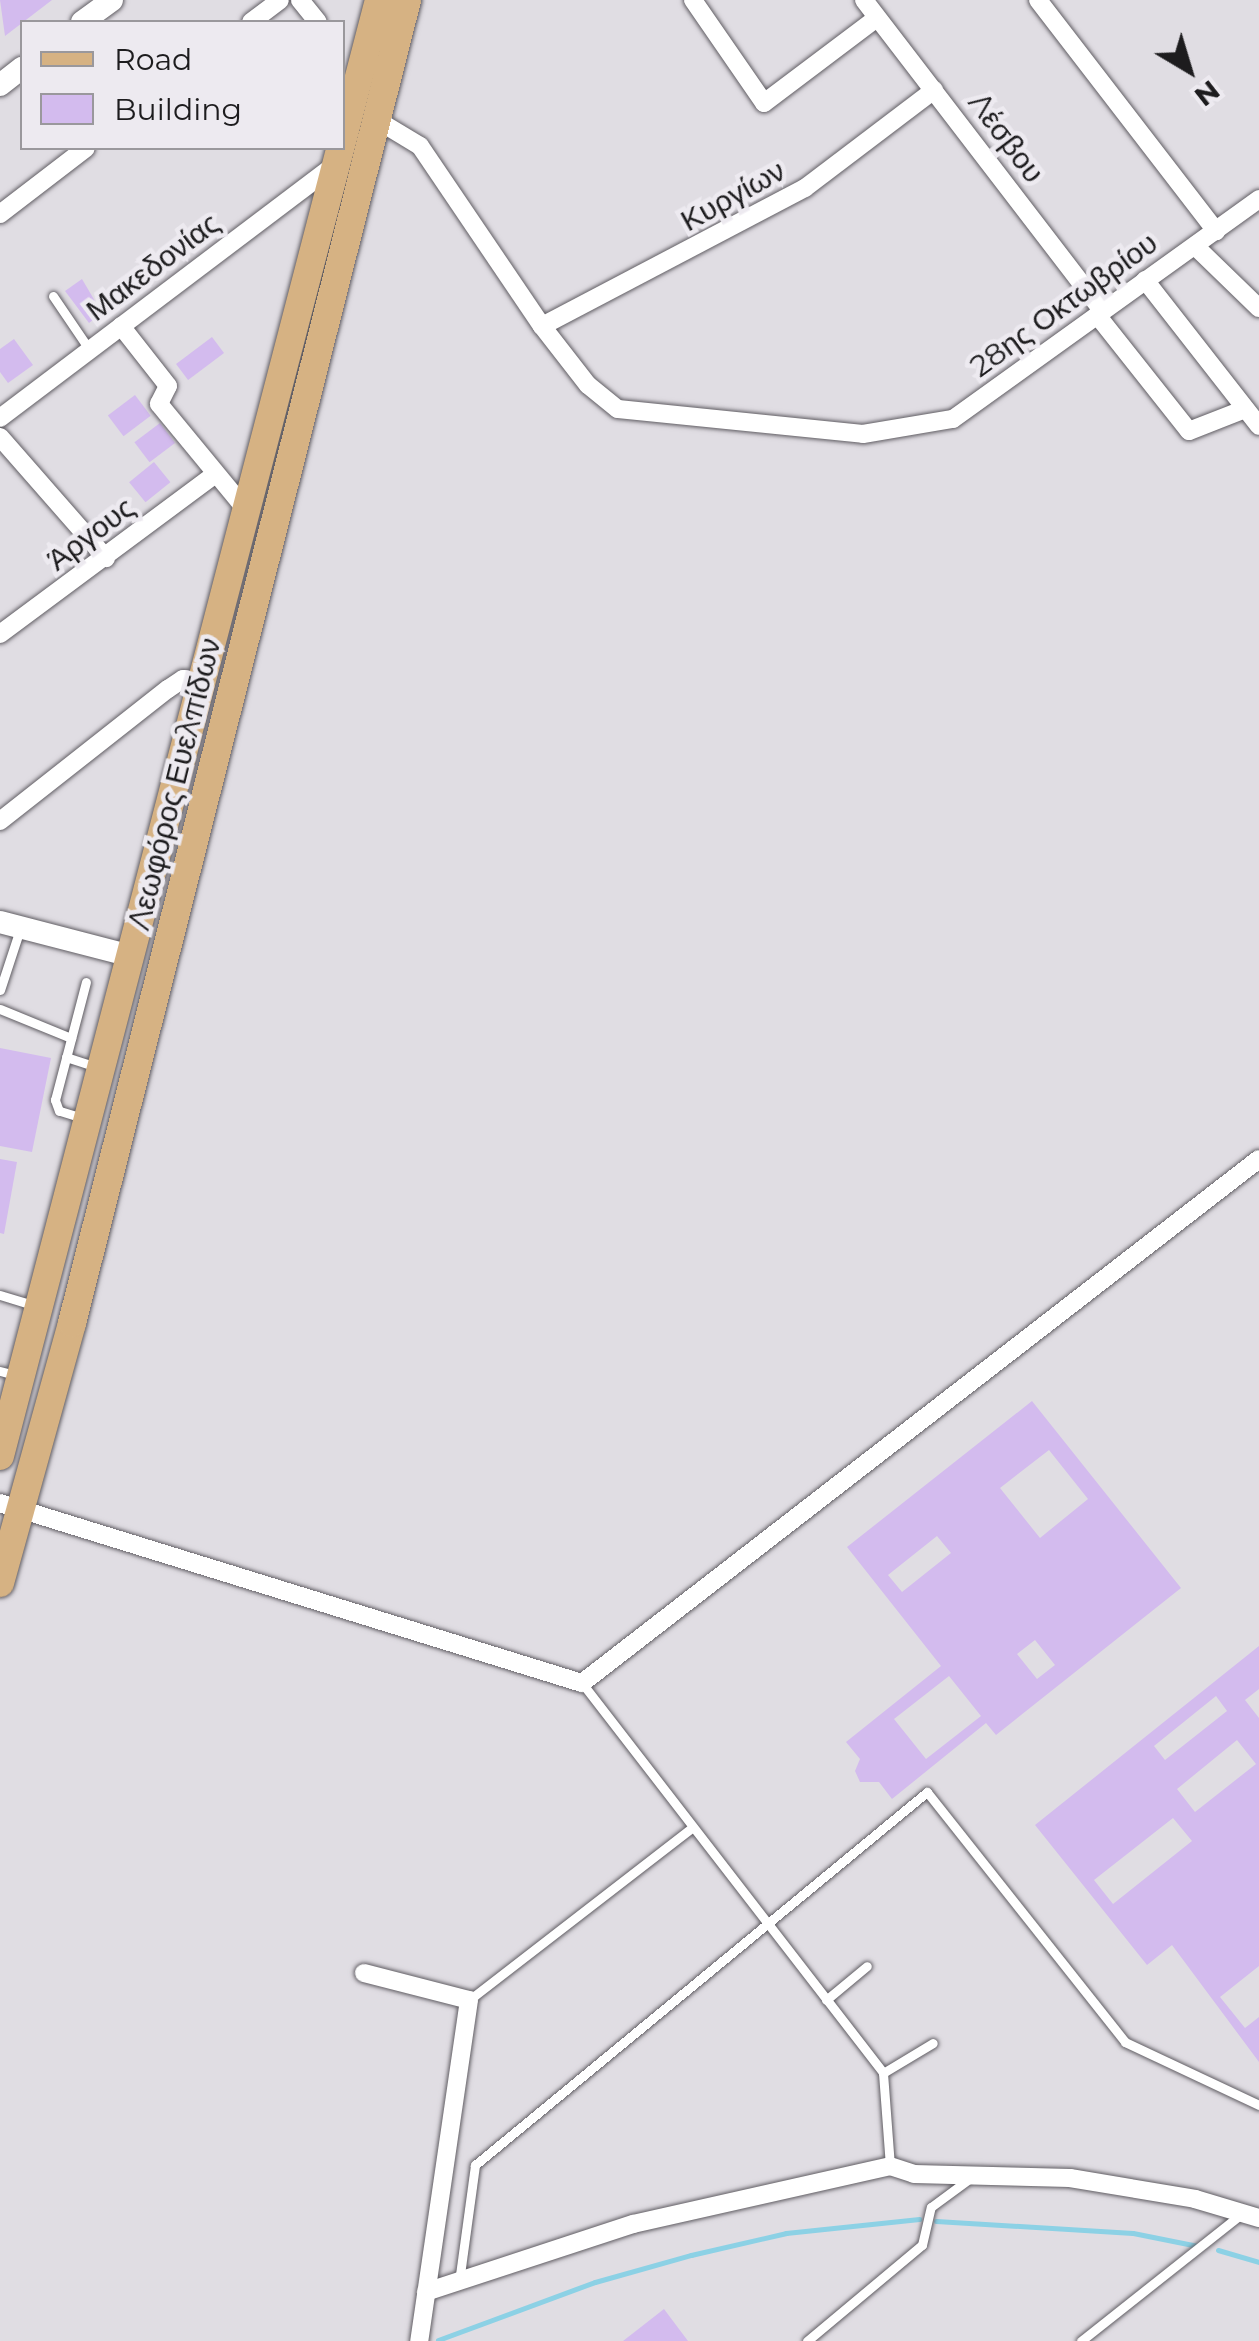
<!DOCTYPE html>
<meta charset="utf-8">
<style>
body{margin:0}
#map{position:relative;width:1259px;height:2341px;overflow:hidden;background:#e0dde3;font-family:Montserrat,sans-serif}
div>[style]{position:absolute}
.stream>*{height:5px;margin:-2.5px;padding:0 2.5px;transform-origin:2.5px;border-radius:2.5px;background:#8cd1e5}
.building>*{inset:0;background:#d3bbee;transform-origin:0 0}
.roads{filter:drop-shadow(0 0 2px #605d63) drop-shadow(0 0 2px #605d63)}
.lane>*{height:9px;margin:-4.5px;padding:0 4.5px;transform-origin:4.5px;border-radius:4.5px;background:#fff}
.street>*{height:18px;margin:-9px;padding:0 9px;transform-origin:9px;border-radius:9px;background:#fff}
.secondary>*{height:22px;margin:-11px;padding:0 11px;transform-origin:11px;border-radius:11px;background:#fff}
.primary>*{height:28px;margin:-14px;padding:0 14px;transform-origin:14px;border-radius:14px;background:#d6b283}
span{translate:-50% -50%;white-space:nowrap;text-align:center;line-height:1.15;-webkit-text-stroke:9px #edeaf0;paint-order:stroke}
.street-label{font-size:30px;color:#1d1c1e}
.legend{position:absolute;left:20px;top:20px;width:325px;height:130px;box-sizing:border-box;background:#edeaf0;border:2px solid #9a989c;margin:0;padding:12px 18px;list-style:none;font-size:30px;color:#1d1c1e}
.legend li{display:flex;align-items:center;gap:20px;height:50px}
.legend b{width:50px;border:2px solid #9a989c}
.north{position:absolute;left:1139px;top:20px;width:100px;height:100px;-webkit-text-stroke:8px #edeaf0;paint-order:stroke;rotate:142deg;font-size:28px;font-weight:700;line-height:40px;text-align:center;color:#1d1c1e}
.north::after{content:'';display:block;margin:auto;width:35px;height:45px;background:#1d1c1e;clip-path:polygon(50% 0,100% 100%,50% 72%,0 100%)}
</style>
<div id="map">
<div class="stream">
<div style="left:936px;top:2221px;width:197px;rotate:3.5deg"></div>
<div style="left:1133px;top:2233px;width:66px;rotate:11.3deg"></div>
<div style="left:1218px;top:2250px;width:43px;rotate:16.3deg"></div>
<div style="left:438px;top:2340px;width:167px;rotate:-20.3deg"></div>
<div style="left:595px;top:2282px;width:100px;rotate:-15.7deg"></div>
<div style="left:691px;top:2255px;width:98px;rotate:-13deg"></div>
<div style="left:786px;top:2233px;width:134px;rotate:-6deg"></div>
</div>
<div class="building">
<div style="clip-path:polygon(0 0,52px 0,5px 36px)"></div>
<div style="clip-path:polygon(82px 279px,102px 313px,89px 323px,65px 291px)"></div>
<div style="left:212px;top:337px;width:20px;height:45px;rotate:53deg"></div>
<div style="clip-path:polygon(14px 339px,33px 365px,8px 383px,0 372px,0 349px)"></div>
<div style="left:135px;top:395px;width:26px;height:34px;rotate:53deg"></div>
<div style="left:160px;top:423px;width:25px;height:32px;rotate:53deg"></div>
<div style="left:154px;top:462px;width:26px;height:32px;rotate:51deg"></div>
<div style="clip-path:polygon(0 1048px,51px 1058px,32px 1152px,0 1146px)"></div>
<div style="clip-path:polygon(0 1159px,17px 1162px,4px 1234px,0 1233px)"></div>
<div style="clip-path:polygon(evenodd,1032px 1401px,1181px 1588px,996px 1735px,986px 1723px,892px 1799px,879px 1782px,860px 1782px,855px 1771px,860px 1759px,846px 1742px,941px 1666px,847px 1547px,1032px 1401px,1049px 1450px,1088px 1499px,1040px 1538px,1000px 1488px,1049px 1450px,1032px 1401px,937px 1536px,951px 1553px,902px 1592px,888px 1575px,937px 1536px,1032px 1401px,1035px 1640px,1055px 1665px,1037px 1679px,1017px 1654px,1035px 1640px,1032px 1401px,949px 1676px,981px 1716px,926px 1759px,894px 1719px,949px 1676px)"></div>
<div style="clip-path:polygon(evenodd,1259px 1646px,1259px 1689px,1245px 1700px,1259px 1718px,1259px 1966px,1220px 1997px,1245px 2028px,1259px 2017px,1259px 2062px,1172px 1945px,1147px 1965px,1035px 1825px,1259px 1646px,1216px 1696px,1227px 1711px,1165px 1760px,1154px 1746px,1216px 1696px,1259px 1646px,1237px 1740px,1256px 1764px,1195px 1812px,1177px 1789px,1237px 1740px,1259px 1646px,1173px 1818px,1192px 1841px,1113px 1904px,1094px 1880px,1173px 1818px)"></div>
<div style="clip-path:polygon(664px 2309px,688px 2341px,623px 2341px)"></div>
</div>
<div class="roads">
<div class="lane">
<div style="left:53px;top:296px;width:64px;rotate:55.8deg"></div>
<div style="left:0;top:990px;width:64px;rotate:-71.8deg"></div>
<div style="left:0;top:1009px;width:77px;rotate:22.2deg"></div>
<div style="left:66px;top:1057px;width:33px;rotate:18deg"></div>
<div style="left:86px;top:1119px;width:28px;rotate:-163deg"></div>
<div style="left:59px;top:1111px;width:12px;rotate:-110deg"></div>
<div style="left:55px;top:1100px;width:122px;rotate:-75.3deg"></div>
<div style="left:0;top:1295px;width:39px;rotate:17deg"></div>
<div style="left:0;top:1371px;width:20px;rotate:15deg"></div>
<div style="left:582px;top:1683px;width:493px;rotate:52.3deg"></div>
<div style="left:883px;top:2073px;width:93px;rotate:85.7deg"></div>
<div style="left:469px;top:2000px;width:279px;rotate:-37.7deg"></div>
<div style="left:826px;top:2000px;width:53px;rotate:-39.7deg"></div>
<div style="left:883px;top:2073px;width:58px;rotate:-31deg"></div>
<div style="left:459px;top:2282px;width:118px;rotate:-82.2deg"></div>
<div style="left:475px;top:2165px;width:586px;rotate:-39.53deg"></div>
<div style="left:927px;top:1792px;width:319px;rotate:51.6deg"></div>
<div style="left:1125px;top:2042px;width:148px;rotate:25.2deg"></div>
<div style="left:807px;top:2341px;width:150px;rotate:-39.9deg"></div>
<div style="left:922px;top:2245px;width:39px;rotate:-77deg"></div>
<div style="left:931px;top:2207px;width:47px;rotate:-36.4deg"></div>
<div style="left:1081px;top:2341px;width:203px;rotate:-38.4deg"></div>
</div>
<div class="street">
<div style="left:300px;top:0;width:28px;rotate:51deg"></div>
<div style="left:693px;top:0;width:125px;rotate:55.4deg"></div>
<div style="left:764px;top:103px;width:141px;rotate:-37deg"></div>
<div style="left:864px;top:0;width:391px;rotate:52.5deg"></div>
<div style="left:1038px;top:0;width:292px;rotate:52.4deg"></div>
<div style="left:251px;top:22px;width:36px;rotate:-37deg"></div>
<div style="left:377px;top:120px;width:50px;rotate:31.2deg"></div>
<div style="left:420px;top:146px;width:217px;rotate:55.9deg"></div>
<div style="left:542px;top:326px;width:75px;rotate:52.1deg"></div>
<div style="left:588px;top:385px;width:38px;rotate:39deg"></div>
<div style="left:618px;top:409px;width:246px;rotate:5.8deg"></div>
<div style="left:863px;top:434px;width:91px;rotate:-9.5deg"></div>
<div style="left:953px;top:419px;width:377px;rotate:-35.7deg"></div>
<div style="left:0;top:214px;width:108px;rotate:-37.5deg"></div>
<div style="left:1195px;top:246px;width:89px;rotate:44.1deg"></div>
<div style="left:1145px;top:280px;width:185px;rotate:52deg"></div>
<div style="left:1097px;top:315px;width:148px;rotate:51.6deg"></div>
<div style="left:1189px;top:431px;width:60px;rotate:-21.4deg"></div>
<div style="left:121px;top:326px;width:76px;rotate:51.9deg"></div>
<div style="left:168px;top:386px;width:20px;rotate:117deg"></div>
<div style="left:159px;top:404px;width:140px;rotate:50.5deg"></div>
<div style="left:542px;top:326px;width:297px;rotate:-27.7deg"></div>
<div style="left:805px;top:188px;width:162px;rotate:-37.2deg"></div>
<div style="left:0;top:418px;width:420px;rotate:-37.1deg"></div>
<div style="left:0;top:437px;width:161px;rotate:48.8deg"></div>
<div style="left:0;top:634px;width:265px;rotate:-36.6deg"></div>
<div style="left:0;top:821px;width:214px;rotate:-38.2deg"></div>
<div style="left:168px;top:689px;width:18px;rotate:-34deg"></div>
<div style="left:183px;top:679px;width:20px;rotate:9deg"></div>
<div style="left:0;top:1503px;width:609px;rotate:17.19deg"></div>
<div style="left:582px;top:1683px;width:856px;rotate:-37.74deg"></div>
<div style="left:364px;top:1973px;width:108px;rotate:14.4deg"></div>
<div style="left:469px;top:2000px;width:345px;rotate:98.3deg"></div>
<div style="left:426px;top:2292px;width:218px;rotate:-18.2deg"></div>
<div style="left:633px;top:2224px;width:263px;rotate:-12.7deg"></div>
<div style="left:890px;top:2166px;width:25px;rotate:18deg"></div>
<div style="left:914px;top:2174px;width:156px;rotate:1.5deg"></div>
<div style="left:1070px;top:2178px;width:127px;rotate:9.5deg"></div>
<div style="left:1195px;top:2199px;width:67px;rotate:16.5deg"></div>
</div>
<div class="secondary">
<div style="left:82px;top:22px;width:37px;rotate:-36deg"></div>
<div style="left:0;top:85px;width:28px;rotate:-38deg"></div>
<div style="left:0;top:922px;width:135px;rotate:14.5deg"></div>
</div>
<div class="primary">
<div style="left:0;top:1456px;width:1505px;rotate:-75.41deg"></div>
<div style="left:0;top:1583px;width:270px;rotate:-74.5deg"></div>
<div style="left:72px;top:1323px;width:1365px;rotate:-75.79deg"></div>
</div>
</div>
<div class="street-label">
<span style="left:1006px;top:138px;rotate:53deg">Λέσβου</span>
<span style="left:733px;top:196px;rotate:-29deg">Κυργίων</span>
<span style="left:153px;top:267px;rotate:-37deg">Μακεδονίας</span>
<span style="left:1064px;top:305px;rotate:-36deg">28ης Οκτωβρίου</span>
<span style="left:91px;top:534px;rotate:-37deg">Άργους</span>
<span style="left:175px;top:784px;rotate:-76deg">Λεωφόρος Ευελπίδων</span>
</div>
<ul class="legend">
<li><b style="height:12px;background:#d6b283"></b>Road</li>
<li><b style="height:28px;background:#d3bbee"></b>Building</li>
</ul>
<div class="north">N</div>
</div>
